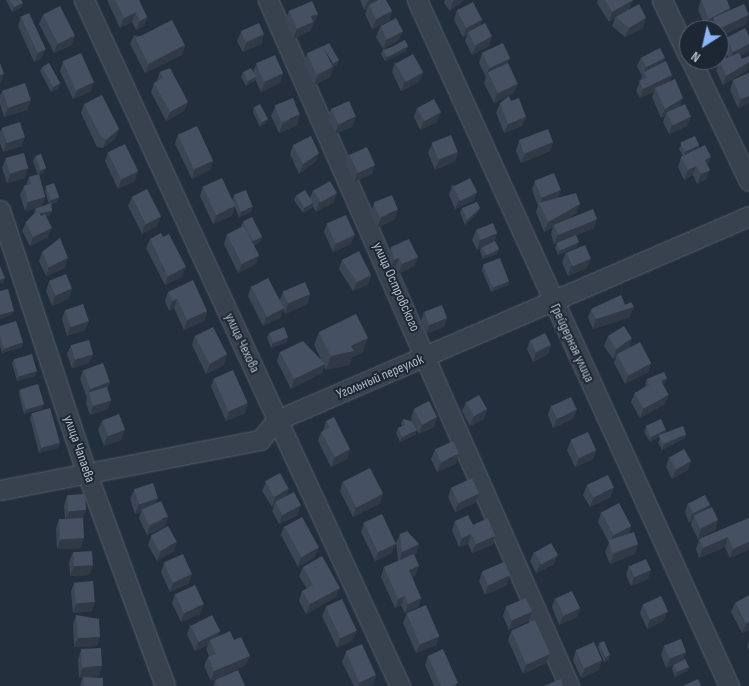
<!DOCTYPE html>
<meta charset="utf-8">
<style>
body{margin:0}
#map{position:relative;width:749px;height:686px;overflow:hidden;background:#242f3e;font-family:"Sofia Sans Condensed",sans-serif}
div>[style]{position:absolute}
.roads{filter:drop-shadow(0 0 1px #565f6c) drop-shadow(0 0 1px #565f6c)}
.minor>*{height:19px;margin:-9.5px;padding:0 9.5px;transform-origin:9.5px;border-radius:9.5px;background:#38414e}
.wall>*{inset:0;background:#3b4654}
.shaded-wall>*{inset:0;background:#303945}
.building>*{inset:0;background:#455162;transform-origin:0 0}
span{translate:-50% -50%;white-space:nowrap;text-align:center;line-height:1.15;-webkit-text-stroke:4px #1d2633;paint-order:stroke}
.street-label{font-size:14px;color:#b4bcc9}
.north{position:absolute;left:679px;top:20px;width:50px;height:50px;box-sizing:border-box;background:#1d2633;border:1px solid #59626f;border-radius:50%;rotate:215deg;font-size:14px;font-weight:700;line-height:20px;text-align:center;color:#b4bcc9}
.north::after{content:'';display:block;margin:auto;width:18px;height:22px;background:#8ab4f8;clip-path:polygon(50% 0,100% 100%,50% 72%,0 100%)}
</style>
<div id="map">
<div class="roads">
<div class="minor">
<div style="left:84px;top:0;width:755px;rotate:65.27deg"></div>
<div style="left:268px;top:0;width:749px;rotate:66.31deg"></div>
<div style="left:417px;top:0;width:754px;rotate:65.54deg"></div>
<div style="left:662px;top:0;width:63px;rotate:64.7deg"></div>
<div style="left:691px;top:60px;width:134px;rotate:64.4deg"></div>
<div style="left:0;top:210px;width:275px;rotate:71.8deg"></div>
<div style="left:86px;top:471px;width:229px;rotate:69.8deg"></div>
<div style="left:0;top:490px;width:265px;rotate:-10.9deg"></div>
<div style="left:260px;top:440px;width:26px;rotate:-50deg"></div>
<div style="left:277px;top:420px;width:514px;rotate:-23.37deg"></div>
</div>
</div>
<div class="wall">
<div style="clip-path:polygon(6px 0,21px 0,23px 3px,21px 8px,12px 12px)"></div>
<div style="clip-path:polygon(107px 0,139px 0,147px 17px,144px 26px,136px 30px,132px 22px,120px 28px)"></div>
<div style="clip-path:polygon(360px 0,386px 0,392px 11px,389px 21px,372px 29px,365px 14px,367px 9px,364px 10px)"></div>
<div style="clip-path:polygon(445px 0,464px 0,450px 11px,444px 3px)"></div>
<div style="clip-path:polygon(598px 0,633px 0,629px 9px,643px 28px,625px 37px,612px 26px,615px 18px,609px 22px,597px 3px)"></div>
<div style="clip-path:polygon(701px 0,730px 8px,729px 11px,746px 24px,719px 37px,719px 30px,711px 30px,710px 28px,711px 26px,706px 28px,698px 10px)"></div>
<div style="clip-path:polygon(457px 10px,482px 20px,480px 26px,489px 46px,472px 55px,465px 41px,467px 35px,463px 37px,454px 20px)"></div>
<div style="clip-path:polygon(289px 11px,318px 14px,310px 31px,293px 39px,285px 21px)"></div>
<div style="clip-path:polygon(43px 15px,72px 45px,54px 53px,39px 24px)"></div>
<div style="clip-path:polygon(21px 16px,42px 58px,34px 62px,18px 26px)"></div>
<div style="clip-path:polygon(380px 27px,399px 40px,383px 49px,376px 37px)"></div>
<div style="clip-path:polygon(241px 32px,264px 34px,261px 44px,243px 52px,237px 41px)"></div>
<div style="clip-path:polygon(134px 35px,185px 45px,182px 55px,145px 73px,130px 44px)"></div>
<div style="clip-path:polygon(749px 36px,749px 51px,740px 56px,742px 59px,749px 57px,749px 66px,747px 70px,723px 85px,716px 70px,720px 61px,728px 57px,722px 47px,726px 38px)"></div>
<div style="clip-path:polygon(408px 46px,406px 51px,385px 61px,381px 54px,383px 49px)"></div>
<div style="clip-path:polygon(482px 53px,514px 93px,494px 103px,484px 83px,486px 77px,479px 63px)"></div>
<div style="clip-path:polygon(307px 54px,337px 65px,333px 67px,330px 77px,314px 85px,304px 63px)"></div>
<div style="clip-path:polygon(641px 57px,663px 62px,672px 75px,670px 81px,687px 126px,669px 134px,663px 122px,665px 116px,661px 118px,652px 97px,654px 92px,640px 98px,636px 91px,642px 76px,637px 66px)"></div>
<div style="clip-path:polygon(63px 62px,91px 91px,73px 99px,60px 71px)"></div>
<div style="clip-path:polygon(395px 62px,419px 82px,401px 91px,392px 72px)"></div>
<div style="clip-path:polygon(256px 65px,283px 73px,280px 83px,261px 92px,255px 79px,254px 81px,246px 86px,241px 77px,243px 72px,253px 72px)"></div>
<div style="clip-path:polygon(42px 67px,60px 83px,58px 88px,51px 92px,40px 71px)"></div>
<div style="clip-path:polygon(160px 72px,188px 102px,184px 111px,166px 121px,151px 92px,154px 83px,157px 81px)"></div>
<div style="clip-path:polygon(749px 73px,749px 103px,738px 108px,730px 90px,733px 80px)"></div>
<div style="clip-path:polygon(2px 91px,31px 100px,27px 110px,4px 117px,0 104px,0 96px)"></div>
<div style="clip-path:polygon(500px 103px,522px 126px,504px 133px,496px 113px)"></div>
<div style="clip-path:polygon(84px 104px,115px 139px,103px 148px,97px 147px,81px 113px)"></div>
<div style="clip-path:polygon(254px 107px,268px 119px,266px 123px,260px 127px,253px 112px)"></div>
<div style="clip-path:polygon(275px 107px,297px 125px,279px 133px,271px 116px)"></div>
<div style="clip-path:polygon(331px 108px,352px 127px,335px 134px,328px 118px)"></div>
<div style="clip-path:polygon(417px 108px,437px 122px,420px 130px,414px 117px)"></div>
<div style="clip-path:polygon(2px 128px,22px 146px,3px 152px,0 143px,0 132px)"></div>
<div style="clip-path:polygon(178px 134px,213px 161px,210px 170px,192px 179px,175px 144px)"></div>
<div style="clip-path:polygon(519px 141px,553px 142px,550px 151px,521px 163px,516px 151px)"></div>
<div style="clip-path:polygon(432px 144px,458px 152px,455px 161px,435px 170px,428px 153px)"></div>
<div style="clip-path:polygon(681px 144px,699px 145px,698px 149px,710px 170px,706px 179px,697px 184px,693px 175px,684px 180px,678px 167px,681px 157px,683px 156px,679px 149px)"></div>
<div style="clip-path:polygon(293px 145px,319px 153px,315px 162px,299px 174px,290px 154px)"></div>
<div style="clip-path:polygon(108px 152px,138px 171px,135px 181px,118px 189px,105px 161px)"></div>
<div style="clip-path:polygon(349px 154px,372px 174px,354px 182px,346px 164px)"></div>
<div style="clip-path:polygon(35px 156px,46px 168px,44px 173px,39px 175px,45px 197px,42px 207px,49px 204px,45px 191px,46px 186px,59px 197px,57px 202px,51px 204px,52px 211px,50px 215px,46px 216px,48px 237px,30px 246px,22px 231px,26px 222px,34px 214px,35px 209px,41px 207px,25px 211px,20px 195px,24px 186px,26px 185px,29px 177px,38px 175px,33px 161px)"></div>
<div style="clip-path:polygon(6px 158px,25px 178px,7px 183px,2px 168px)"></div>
<div style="clip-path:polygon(535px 181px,561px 190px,558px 198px,577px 213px,565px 220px,594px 228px,576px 235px,577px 247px,558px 255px,555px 248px,557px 243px,554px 244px,551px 234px,553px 227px,544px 232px,536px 212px,538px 206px,532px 190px)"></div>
<div style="clip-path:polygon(452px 185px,477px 192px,473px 201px,455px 209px,449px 195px)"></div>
<div style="clip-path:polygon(203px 186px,232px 216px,213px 224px,200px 196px)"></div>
<div style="clip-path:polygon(313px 190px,337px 193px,333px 203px,316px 212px,312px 205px,312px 208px,303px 213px,294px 200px,296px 195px,310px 198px)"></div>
<div style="clip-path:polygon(234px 195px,251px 212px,239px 217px,232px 200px)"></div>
<div style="clip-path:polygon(132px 197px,157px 226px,142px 234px,128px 206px)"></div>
<div style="clip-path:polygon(374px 204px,395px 219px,377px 228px,370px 214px)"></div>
<div style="clip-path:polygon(462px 208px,480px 208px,478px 212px,465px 225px,460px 213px)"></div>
<div style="clip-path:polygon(243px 222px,262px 237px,260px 242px,254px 245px,259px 255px,256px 264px,238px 273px,224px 244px,227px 234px,241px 227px,241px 226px)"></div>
<div style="clip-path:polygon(327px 223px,351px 244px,333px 252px,324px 232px)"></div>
<div style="clip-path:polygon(476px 230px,497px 233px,494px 241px,497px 254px,483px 259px,480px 251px,481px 248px,477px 250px,472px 240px)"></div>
<div style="clip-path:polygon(150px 239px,182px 277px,165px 285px,146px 248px)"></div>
<div style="clip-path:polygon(391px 247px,418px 257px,414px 266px,398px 274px,395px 267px,390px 270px,388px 257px)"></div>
<div style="clip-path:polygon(42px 252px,65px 268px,46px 276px,39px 261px)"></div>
<div style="clip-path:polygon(566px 252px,587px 268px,568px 276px,562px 262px)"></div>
<div style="clip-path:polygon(342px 260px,371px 275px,368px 284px,353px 291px,339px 269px)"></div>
<div style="clip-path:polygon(483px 265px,509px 281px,508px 285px,491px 292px,482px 270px)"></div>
<div style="clip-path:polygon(49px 281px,69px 299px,52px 306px,46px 291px)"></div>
<div style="clip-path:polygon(251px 286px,280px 300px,283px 292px,310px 294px,307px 304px,285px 314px,283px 309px,280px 318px,263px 326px,248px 296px)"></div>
<div style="clip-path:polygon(168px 292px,207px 311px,204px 321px,184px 330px,174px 308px,169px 311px,165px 301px)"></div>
<div style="clip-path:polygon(591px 309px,630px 317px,593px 329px,588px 318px)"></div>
<div style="clip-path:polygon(65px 310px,89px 321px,85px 330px,67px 336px,62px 319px)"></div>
<div style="clip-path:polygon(424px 312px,447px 318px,444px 327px,426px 334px,421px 321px)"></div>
<div style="clip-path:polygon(0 326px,23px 342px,22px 347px,2px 353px,0 346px)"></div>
<div style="clip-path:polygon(319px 332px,363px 352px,352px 357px,349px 365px,326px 370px,324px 366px,322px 373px,291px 389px,277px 361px,280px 352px,321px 359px,314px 345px)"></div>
<div style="clip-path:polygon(269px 333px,287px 342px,271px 348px,267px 338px)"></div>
<div style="clip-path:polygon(195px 335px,224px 365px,206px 374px,192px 345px)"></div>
<div style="clip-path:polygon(608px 336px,630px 347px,651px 363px,648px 372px,625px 384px,614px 363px,616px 357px,613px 359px,604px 346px)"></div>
<div style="clip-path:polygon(530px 340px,551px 345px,548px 354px,533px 362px,527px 349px)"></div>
<div style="clip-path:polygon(71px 345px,93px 354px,89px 363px,72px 368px,67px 354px)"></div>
<div style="clip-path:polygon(14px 359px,35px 376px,17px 381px,12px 363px)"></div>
<div style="clip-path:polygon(83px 370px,110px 382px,107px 389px,108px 409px,90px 415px,86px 403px,87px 398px,80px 379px)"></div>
<div style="clip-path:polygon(214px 378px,245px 413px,226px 421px,211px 387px)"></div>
<div style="clip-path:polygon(667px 378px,665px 383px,662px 384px,665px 404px,640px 418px,631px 402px,635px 393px,646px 386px,645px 384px,647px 379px)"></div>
<div style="clip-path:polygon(20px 389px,42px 409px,24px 414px,19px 394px)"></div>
<div style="clip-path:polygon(466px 402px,487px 409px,484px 419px,470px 426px,462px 411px)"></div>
<div style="clip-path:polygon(551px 405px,573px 419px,553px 428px,548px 415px)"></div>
<div style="clip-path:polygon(414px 409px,434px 427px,419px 434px,411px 418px)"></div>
<div style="clip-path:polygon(32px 413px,60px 443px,58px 448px,39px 453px,30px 418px)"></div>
<div style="clip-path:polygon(403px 419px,417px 430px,415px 435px,400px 442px,396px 433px,398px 428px,402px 426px,401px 424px)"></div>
<div style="clip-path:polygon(102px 421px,121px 440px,104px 446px,98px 430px)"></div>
<div style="clip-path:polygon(326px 421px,350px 449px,347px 459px,331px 467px,318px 441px,321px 432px,323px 431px)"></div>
<div style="clip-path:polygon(646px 427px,664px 434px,650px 442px,644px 432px)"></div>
<div style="clip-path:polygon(686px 434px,685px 438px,662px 450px,658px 443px,660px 438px)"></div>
<div style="clip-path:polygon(571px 440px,596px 450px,593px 459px,575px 467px,567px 450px)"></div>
<div style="clip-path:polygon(435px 450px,456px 464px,437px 472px,431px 459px)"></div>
<div style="clip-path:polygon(669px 457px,691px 461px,688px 470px,672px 479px,666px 467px)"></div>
<div style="clip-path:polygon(343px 481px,380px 503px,353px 517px,340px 491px)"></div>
<div style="clip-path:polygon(266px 482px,287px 496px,298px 515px,279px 524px,272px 511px,274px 506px,272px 507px,262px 491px)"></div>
<div style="clip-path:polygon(587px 485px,611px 497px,590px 507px,583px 495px)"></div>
<div style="clip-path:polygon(451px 488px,479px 493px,475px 503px,455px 512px,448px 497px)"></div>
<div style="clip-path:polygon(134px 490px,156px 503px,165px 527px,147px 535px,139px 518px,141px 512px,135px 514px,130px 499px)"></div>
<div style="clip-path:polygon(67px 496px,83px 519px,81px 548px,57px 549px,56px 528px,59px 519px,65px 519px,64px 505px)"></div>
<div style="clip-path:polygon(688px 503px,710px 505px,708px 509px,718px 520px,715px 530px,698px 539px,691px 525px,692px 521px,689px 523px,685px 512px)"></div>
<div style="clip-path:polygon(601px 512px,631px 526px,628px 535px,635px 554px,610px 564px,605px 552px,609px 543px,598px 522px)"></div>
<div style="clip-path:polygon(749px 518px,730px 558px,725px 547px,699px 558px,696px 549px,699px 539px)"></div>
<div style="clip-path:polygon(455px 521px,473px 525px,495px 536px,492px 545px,472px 553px,468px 544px,459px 547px,452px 530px)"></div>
<div style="clip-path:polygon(364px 522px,392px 553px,375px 561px,361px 532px)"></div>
<div style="clip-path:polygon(284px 526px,315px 557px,298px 567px,281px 535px)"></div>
<div style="clip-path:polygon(400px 534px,419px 544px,416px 554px,414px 554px,416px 575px,412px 577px,421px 598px,418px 607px,405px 613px,401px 605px,395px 608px,381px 577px,384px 567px,398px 561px,396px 543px)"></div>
<div style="clip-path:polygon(151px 536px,174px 551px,157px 561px,148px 545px)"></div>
<div style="clip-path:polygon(73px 552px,93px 565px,89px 575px,70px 576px,69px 562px)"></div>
<div style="clip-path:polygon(534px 552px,558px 555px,554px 564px,536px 573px,530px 561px)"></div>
<div style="clip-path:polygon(164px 563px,189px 583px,170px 592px,161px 572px)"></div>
<div style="clip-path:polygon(629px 565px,648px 579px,631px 586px,626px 575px)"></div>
<div style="clip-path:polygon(303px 567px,336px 597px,306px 614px,299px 601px,302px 591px,307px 589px,299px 576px)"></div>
<div style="clip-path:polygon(482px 572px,507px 585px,485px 595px,479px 581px)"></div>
<div style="clip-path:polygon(74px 583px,92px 611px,73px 613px,71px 592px)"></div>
<div style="clip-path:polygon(175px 594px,200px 614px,181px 622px,172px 603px)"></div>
<div style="clip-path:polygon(555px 598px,580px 608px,577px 617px,559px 625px,552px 607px)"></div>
<div style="clip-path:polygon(735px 603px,749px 630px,742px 633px,731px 612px)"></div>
<div style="clip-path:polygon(643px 604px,664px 620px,647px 629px,640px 613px)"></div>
<div style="clip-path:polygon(326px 607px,353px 640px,337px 648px,322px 616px)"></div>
<div style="clip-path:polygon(506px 607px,529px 621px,509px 630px,503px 616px)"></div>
<div style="clip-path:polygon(407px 613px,439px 636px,436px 645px,416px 653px,403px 623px)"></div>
<div style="clip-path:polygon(76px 615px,97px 646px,74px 647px,73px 624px)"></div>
<div style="clip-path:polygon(190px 625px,220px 631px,218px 636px,246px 665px,211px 681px,204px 666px,208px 657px,209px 656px,206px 649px,208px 645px,195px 651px,187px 635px)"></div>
<div style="clip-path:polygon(511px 631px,550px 654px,546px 663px,523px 674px,508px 640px)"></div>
<div style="clip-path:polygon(749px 641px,749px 650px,747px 647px)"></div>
<div style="clip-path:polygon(599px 643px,609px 660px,604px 662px,598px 648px)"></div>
<div style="clip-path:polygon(664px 646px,686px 652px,683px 660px,689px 667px,687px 671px,675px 677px,672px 669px,673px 665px,666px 668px,661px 655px)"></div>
<div style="clip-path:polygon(81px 650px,99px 676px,79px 678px,78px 660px)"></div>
<div style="clip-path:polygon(576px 650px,599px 670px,581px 678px,573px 660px)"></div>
<div style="clip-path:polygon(346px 652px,376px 675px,373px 684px,369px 686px,354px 686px,342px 662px)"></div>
<div style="clip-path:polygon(428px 656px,457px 686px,434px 686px,425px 665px)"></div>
<div style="clip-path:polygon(83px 677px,103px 686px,80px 686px)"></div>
<div style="clip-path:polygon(215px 680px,245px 686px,213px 686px)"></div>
</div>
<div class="shaded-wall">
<div style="clip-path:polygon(370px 0,382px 0,369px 5px,367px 9px,364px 10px,368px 1px)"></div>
<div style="clip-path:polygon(455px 0,464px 0,450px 11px,453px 1px)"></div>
<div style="clip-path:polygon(633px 0,629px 9px,616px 17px,615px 18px,609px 22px,612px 12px)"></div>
<div style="clip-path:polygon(23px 3px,21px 8px,12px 12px,14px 7px)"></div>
<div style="clip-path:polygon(730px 8px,727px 17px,714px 19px,711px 26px,706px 28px,709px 19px)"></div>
<div style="clip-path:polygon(392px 11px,389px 21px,372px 29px,376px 19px)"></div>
<div style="clip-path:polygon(136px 12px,132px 22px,120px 28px,124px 18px)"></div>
<div style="clip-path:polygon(318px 14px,310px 31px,293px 39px,297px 29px,311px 16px)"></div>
<div style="clip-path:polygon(749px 15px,746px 24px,719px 37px,719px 29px)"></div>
<div style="clip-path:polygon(147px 17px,144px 26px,136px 30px,140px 21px)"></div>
<div style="clip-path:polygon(646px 18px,643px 28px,625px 37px,629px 28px)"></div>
<div style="clip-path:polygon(482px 20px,478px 29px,468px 32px,467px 35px,463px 37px,466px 28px)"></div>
<div style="clip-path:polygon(403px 31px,399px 40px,383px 49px,386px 40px)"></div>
<div style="clip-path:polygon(264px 34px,261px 44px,243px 52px,246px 43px)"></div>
<div style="clip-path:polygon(75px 35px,72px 45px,54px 53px,57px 44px)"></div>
<div style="clip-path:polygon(492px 36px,489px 46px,472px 55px,476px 45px)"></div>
<div style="clip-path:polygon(749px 44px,749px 51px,730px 61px,733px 52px)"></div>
<div style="clip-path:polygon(185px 45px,182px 55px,145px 73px,149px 64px)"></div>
<div style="clip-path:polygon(408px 46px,406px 51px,385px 61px,386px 56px)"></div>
<div style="clip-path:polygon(46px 49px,42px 58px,34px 62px,38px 53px)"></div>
<div style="clip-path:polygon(510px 58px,506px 67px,488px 73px,486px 77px,489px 68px)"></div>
<div style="clip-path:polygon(665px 58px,661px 68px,644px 72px,646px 67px)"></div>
<div style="clip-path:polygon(339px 60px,337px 65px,330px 69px,332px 64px)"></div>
<div style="clip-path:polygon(749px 62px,749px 66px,747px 70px,723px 85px,726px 76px)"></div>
<div style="clip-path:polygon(333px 67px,330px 77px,314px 85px,318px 75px)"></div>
<div style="clip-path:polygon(423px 72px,419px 82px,401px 91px,405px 81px)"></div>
<div style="clip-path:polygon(283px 73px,280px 83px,261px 92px,265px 82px)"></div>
<div style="clip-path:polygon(4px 74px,0 84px,0 75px)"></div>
<div style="clip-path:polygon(672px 75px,669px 84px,655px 88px,654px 92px,640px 98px,643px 89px)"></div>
<div style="clip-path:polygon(256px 77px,254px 81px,246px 86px,248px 81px)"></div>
<div style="clip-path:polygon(94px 82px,91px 91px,73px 99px,77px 90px)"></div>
<div style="clip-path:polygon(60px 83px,58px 88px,51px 92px,53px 87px)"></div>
<div style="clip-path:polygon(518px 84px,514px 93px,494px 103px,497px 93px)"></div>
<div style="clip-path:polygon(749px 96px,749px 103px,738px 108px,741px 99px)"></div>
<div style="clip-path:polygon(683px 98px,680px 107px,667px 112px,665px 116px,661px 118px,665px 109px)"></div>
<div style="clip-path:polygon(31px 100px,27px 110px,4px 117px,8px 108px)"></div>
<div style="clip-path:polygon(188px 102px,184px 111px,166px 121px,170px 112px)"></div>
<div style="clip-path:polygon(441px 112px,437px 122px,420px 130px,424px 121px)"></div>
<div style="clip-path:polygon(300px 115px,297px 125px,279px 133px,283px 123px)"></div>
<div style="clip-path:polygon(356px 117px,352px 127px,335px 134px,338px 125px)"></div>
<div style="clip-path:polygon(526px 117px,522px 126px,504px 133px,508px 124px)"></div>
<div style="clip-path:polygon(691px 117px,687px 126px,669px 134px,672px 125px)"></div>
<div style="clip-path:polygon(268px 119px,266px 123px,260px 127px,262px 122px)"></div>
<div style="clip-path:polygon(119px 129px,115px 139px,103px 148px,107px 139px)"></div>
<div style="clip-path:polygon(25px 137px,22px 146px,3px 152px,6px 143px)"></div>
<div style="clip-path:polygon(553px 142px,550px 151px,521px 163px,525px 154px)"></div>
<div style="clip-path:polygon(699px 145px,698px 149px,684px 157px,685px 152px)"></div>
<div style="clip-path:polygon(458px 152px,455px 161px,435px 170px,439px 160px)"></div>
<div style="clip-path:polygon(319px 153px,315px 162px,299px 174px,303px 164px)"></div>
<div style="clip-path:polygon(711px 157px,707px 167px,705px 160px)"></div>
<div style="clip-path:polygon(213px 161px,210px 170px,192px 179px,195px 169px)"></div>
<div style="clip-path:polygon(375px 165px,372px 174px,354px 182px,357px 173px)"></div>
<div style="clip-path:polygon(696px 166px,693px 175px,684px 180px,688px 170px)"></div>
<div style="clip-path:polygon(28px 168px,25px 178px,7px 183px,10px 174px)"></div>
<div style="clip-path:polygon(46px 168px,44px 173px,38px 175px,40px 171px)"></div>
<div style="clip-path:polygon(710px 170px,706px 179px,697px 184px,701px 174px)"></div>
<div style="clip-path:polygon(138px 171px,135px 181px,118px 189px,121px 180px)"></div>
<div style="clip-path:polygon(561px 190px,558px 199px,540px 204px,542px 198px)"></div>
<div style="clip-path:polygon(477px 192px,473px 201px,455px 209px,459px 200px)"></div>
<div style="clip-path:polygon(337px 193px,333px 203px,316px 212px,319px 202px)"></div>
<div style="clip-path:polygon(45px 197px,42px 207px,25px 211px,28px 202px)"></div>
<div style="clip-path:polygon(59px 197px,57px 202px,49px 204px,51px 199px)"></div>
<div style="clip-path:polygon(313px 203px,312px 208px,303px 213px,304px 208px)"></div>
<div style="clip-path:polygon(580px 204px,577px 213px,555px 226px,554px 224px,553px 227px,544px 232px,548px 222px)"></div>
<div style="clip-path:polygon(235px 206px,232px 216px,213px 224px,217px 215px)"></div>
<div style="clip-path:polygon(253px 207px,251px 212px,239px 217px,241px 212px)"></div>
<div style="clip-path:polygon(480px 208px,478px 212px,465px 225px,467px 220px)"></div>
<div style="clip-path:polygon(398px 210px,395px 219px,377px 228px,381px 218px)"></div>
<div style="clip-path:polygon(52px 211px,50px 215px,38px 218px,40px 213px)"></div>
<div style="clip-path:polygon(161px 217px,157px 226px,142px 234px,145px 224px)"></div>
<div style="clip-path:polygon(597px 219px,594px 228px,554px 244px,558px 234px)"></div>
<div style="clip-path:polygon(52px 228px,48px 237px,30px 246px,33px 237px)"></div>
<div style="clip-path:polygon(497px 233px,494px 242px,477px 250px,480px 240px)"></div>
<div style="clip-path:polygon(355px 235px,351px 244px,333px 252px,336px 243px)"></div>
<div style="clip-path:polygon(262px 237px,260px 242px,250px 246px,252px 241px)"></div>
<div style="clip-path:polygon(579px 242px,577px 247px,558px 255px,560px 250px)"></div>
<div style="clip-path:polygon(499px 249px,497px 254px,483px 259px,485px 255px)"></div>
<div style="clip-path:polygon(259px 255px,256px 264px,238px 273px,242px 264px)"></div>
<div style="clip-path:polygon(418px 257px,414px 266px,398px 274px,402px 264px)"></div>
<div style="clip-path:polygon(68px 258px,65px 268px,46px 276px,49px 267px)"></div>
<div style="clip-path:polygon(399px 258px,395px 267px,390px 270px,394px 260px)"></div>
<div style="clip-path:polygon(591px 259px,587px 268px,568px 276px,571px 266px)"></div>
<div style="clip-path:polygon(186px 267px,182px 277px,165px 285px,168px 276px)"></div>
<div style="clip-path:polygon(371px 275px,368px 284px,353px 291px,357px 282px)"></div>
<div style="clip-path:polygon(5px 278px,3px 283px,0 284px,0 280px)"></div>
<div style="clip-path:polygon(509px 281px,508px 285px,491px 292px,493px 288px)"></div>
<div style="clip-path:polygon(72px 289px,69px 299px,52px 306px,55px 296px)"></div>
<div style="clip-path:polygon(310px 294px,307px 304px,285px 314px,288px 304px)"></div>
<div style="clip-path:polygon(177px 299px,174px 308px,169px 311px,172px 301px)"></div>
<div style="clip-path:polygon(634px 307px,630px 317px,593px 329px,596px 319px)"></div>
<div style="clip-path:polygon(284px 308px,280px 318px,263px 326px,266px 317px)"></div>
<div style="clip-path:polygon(14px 311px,12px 315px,0 319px,0 315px)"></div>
<div style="clip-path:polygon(207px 311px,204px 321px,184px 330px,187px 320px)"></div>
<div style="clip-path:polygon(447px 318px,444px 327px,426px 334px,429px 325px)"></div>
<div style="clip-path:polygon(89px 321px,85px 330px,67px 336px,70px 326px)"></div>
<div style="clip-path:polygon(288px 337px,287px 342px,271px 348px,273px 343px)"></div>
<div style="clip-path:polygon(368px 338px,363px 352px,352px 357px,349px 365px,326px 370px,331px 356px)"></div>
<div style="clip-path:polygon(632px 339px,629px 349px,617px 354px,616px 357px,613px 359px,616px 350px)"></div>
<div style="clip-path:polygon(23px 342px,22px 347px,2px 353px,4px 349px)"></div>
<div style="clip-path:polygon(551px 345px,548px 354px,533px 362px,536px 352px)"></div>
<div style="clip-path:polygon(93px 354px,89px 363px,72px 368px,75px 359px)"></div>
<div style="clip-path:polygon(227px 355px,224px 365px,206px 374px,210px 364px)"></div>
<div style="clip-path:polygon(651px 363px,648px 372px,625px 384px,628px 375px)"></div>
<div style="clip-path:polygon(325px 364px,322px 373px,291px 389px,294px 379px)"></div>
<div style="clip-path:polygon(37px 371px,35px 376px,17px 381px,19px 376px)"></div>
<div style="clip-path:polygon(667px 378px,665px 383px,648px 390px,650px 385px)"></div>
<div style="clip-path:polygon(110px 382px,106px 391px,89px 393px,87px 398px,90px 389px)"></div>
<div style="clip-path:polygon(669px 395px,665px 404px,640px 418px,644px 408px)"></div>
<div style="clip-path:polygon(111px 400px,108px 409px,90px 415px,93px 406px)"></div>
<div style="clip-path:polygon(248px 403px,245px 413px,226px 421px,229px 411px)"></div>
<div style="clip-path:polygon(44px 404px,42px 409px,24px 414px,26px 409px)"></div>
<div style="clip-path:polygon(487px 409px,484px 419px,470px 426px,473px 417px)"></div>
<div style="clip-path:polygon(577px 410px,573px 419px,553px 428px,557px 418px)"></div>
<div style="clip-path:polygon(437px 417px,434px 427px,419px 434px,422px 425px)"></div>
<div style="clip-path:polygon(125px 430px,121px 440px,104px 446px,107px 436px)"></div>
<div style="clip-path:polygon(417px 430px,415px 435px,400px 442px,402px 437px)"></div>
<div style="clip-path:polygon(666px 430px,664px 434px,650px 442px,651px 437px)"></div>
<div style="clip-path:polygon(686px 434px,685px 438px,662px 450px,664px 445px)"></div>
<div style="clip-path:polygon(60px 443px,58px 448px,39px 453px,41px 448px)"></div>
<div style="clip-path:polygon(350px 449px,347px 459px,331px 467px,335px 457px)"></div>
<div style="clip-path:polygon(596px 450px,593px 459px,575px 467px,579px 458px)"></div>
<div style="clip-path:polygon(459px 454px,456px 464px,437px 472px,441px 463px)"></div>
<div style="clip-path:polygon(691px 461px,688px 470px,672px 479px,676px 469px)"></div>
<div style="clip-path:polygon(614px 488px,611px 497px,590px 507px,593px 498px)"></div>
<div style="clip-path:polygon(289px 489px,286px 498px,275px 502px,274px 506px,272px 507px,275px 497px)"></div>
<div style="clip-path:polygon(479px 493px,475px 503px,455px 512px,458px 503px)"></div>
<div style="clip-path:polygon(383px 494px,380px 503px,353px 517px,356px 507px)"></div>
<div style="clip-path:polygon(158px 498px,154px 507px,142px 509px,141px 512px,135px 514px,139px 504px)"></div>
<div style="clip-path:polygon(301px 505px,298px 515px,279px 524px,282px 515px)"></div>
<div style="clip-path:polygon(710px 505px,706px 515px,694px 516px,692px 521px,689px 523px,693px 513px)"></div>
<div style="clip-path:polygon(86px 510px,83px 519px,65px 521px,69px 511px)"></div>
<div style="clip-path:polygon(168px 517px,165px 527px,147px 535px,150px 526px)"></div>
<div style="clip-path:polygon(718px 520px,715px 530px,698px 539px,701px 529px)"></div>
<div style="clip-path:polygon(631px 526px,628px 535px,610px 545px,613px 535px)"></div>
<div style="clip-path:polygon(471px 534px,468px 544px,459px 547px,462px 538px)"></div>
<div style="clip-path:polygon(495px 536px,492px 545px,472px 553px,476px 544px)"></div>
<div style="clip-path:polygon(728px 537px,725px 547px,699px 558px,703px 548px)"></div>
<div style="clip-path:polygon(84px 538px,81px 548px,57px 549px,60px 540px)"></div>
<div style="clip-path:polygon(177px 542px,174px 551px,157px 561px,161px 551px)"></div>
<div style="clip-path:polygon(749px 542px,749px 550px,730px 558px,733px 549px)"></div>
<div style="clip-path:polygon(396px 544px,392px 553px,375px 561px,378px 552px)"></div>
<div style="clip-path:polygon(419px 544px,416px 554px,399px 562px,402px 552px)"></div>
<div style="clip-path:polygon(638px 544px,635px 554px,610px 564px,614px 554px)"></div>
<div style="clip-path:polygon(319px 548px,315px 557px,298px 567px,301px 557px)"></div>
<div style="clip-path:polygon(558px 555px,554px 564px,536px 573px,540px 564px)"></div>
<div style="clip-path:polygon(93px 565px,89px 575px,70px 576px,74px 566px)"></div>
<div style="clip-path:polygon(419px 566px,416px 575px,405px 580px,409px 570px)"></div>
<div style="clip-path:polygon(651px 570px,648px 579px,631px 586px,634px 577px)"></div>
<div style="clip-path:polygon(192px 574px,189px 583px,170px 592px,173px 582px)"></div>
<div style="clip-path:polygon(510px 576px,507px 585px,485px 595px,488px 586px)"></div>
<div style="clip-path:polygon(340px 588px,336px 597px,306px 614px,310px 604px)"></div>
<div style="clip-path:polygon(405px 596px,401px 605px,395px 608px,398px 599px)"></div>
<div style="clip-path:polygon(421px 598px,418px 607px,405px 613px,408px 604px)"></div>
<div style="clip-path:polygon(95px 602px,92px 611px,73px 613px,77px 603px)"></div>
<div style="clip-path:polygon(204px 604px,200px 614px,181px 622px,184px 613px)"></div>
<div style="clip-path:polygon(580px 608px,577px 617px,559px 625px,563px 616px)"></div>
<div style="clip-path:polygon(668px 611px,664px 620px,647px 629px,650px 619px)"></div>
<div style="clip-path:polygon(532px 612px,529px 621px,509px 630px,512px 620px)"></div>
<div style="clip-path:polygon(749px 622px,749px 630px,742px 633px,746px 624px)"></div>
<div style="clip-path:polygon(220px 631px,216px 641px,210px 640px,208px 645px,195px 651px,198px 642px)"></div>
<div style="clip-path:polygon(357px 631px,353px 640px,337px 648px,340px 638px)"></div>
<div style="clip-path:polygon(439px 636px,436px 645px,416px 653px,420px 644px)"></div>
<div style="clip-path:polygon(100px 637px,97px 646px,74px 647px,78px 638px)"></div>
<div style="clip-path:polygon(686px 652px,683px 661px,666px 668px,670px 659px)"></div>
<div style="clip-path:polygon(550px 654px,546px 663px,523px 674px,526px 665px)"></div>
<div style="clip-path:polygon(610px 655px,609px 660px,604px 662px,606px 657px)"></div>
<div style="clip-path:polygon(250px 656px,246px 665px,211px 681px,214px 671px)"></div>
<div style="clip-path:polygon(602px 660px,599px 670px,581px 678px,585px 668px)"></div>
<div style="clip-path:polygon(102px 666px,99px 676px,79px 678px,83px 668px)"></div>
<div style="clip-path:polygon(689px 667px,687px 671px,675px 677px,677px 672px)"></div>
<div style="clip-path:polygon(376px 675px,373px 684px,369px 686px,358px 686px,360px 682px)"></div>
</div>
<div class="building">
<div style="clip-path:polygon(10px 0,21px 0,23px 3px,14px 7px)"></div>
<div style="clip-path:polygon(115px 0,139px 0,147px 17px,140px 21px,136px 12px,124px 18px)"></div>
<div style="clip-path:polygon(378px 0,386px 0,392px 11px,376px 19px,369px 5px)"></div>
<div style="clip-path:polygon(605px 0,633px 0,612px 12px)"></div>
<div style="clip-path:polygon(701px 0,727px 0,730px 8px,709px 19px)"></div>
<div style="clip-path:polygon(312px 1px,318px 14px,311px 16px,313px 22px,297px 29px,289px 11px)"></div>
<div style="left:473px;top:2px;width:20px;height:18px;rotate:63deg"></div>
<div style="clip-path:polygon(639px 4px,646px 18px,629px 28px,616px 17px)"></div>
<div style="left:744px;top:4px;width:12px;height:34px;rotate:66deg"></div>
<div style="left:60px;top:6px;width:33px;height:19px;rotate:63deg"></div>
<div style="left:29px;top:13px;width:40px;height:9px;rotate:65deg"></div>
<div style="left:396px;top:18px;width:15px;height:18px;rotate:62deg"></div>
<div style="left:172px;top:20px;width:28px;height:41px;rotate:63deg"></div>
<div style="left:259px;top:23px;width:12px;height:20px;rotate:66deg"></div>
<div style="left:485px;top:23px;width:15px;height:19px;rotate:62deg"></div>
<div style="clip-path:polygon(745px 28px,749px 36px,749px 44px,733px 52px,726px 38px)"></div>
<div style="left:405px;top:40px;width:7px;height:24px;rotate:63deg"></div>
<div style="left:329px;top:43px;width:20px;height:7px;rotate:60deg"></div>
<div style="left:503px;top:43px;width:17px;height:23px;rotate:65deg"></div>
<div style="left:323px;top:46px;width:23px;height:18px;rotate:65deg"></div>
<div style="left:660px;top:48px;width:11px;height:21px;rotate:63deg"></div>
<div style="left:81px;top:53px;width:32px;height:20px;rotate:66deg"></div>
<div style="clip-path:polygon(739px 53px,742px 59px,749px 56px,749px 62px,726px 76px,720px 61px)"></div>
<div style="left:413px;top:54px;width:21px;height:20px;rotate:61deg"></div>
<div style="left:275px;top:55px;width:20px;height:21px;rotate:66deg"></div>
<div style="clip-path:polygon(666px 61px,672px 75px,643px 89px,639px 81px,647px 78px,644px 72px)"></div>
<div style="clip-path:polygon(0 63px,4px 74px,0 75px)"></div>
<div style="left:49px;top:63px;width:23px;height:8px;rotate:61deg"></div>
<div style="left:508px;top:63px;width:23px;height:22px;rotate:65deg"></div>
<div style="clip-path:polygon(170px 68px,188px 102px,170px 112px,154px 83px,163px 78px,160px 72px)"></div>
<div style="left:251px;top:68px;width:10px;height:9px;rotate:61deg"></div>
<div style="clip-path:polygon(749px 73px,749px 96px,741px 99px,733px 80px)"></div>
<div style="clip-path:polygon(675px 79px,683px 98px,665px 109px,655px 88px)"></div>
<div style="left:25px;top:83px;width:18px;height:24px;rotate:71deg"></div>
<div style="clip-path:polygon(102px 95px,119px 129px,107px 139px,101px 137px,84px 104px)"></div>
<div style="clip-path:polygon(509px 96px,511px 101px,519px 98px,526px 117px,508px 124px,500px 103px)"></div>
<div style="left:293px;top:98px;width:18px;height:20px;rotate:68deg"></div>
<div style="left:434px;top:99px;width:15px;height:19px;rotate:62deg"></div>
<div style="left:349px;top:101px;width:17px;height:19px;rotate:66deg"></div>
<div style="left:260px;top:104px;width:17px;height:7px;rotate:62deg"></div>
<div style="left:685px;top:104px;width:14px;height:20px;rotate:65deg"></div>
<div style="left:20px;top:122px;width:16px;height:19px;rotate:72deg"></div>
<div style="left:197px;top:126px;width:38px;height:21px;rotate:65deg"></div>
<div style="left:548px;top:129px;width:14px;height:31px;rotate:69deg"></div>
<div style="left:451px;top:135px;width:18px;height:21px;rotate:68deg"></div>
<div style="clip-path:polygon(311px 136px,319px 153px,303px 164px,293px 145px)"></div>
<div style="left:695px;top:136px;width:10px;height:16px;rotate:66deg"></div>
<div style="left:125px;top:144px;width:30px;height:19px;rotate:64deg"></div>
<div style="clip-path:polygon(705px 145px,711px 157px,705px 160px,710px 170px,701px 174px,696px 166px,688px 170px,681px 157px)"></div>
<div style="left:367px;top:147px;width:20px;height:19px;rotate:66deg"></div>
<div style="left:24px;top:153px;width:16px;height:19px;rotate:75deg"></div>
<div style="left:41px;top:154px;width:15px;height:6px;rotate:70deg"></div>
<div style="left:554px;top:173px;width:18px;height:21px;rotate:68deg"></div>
<div style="clip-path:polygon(39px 174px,45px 197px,28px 202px,24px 186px,31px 184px,29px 177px)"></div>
<div style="left:222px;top:178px;width:31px;height:21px;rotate:65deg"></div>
<div style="left:470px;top:178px;width:16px;height:19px;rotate:63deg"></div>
<div style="left:330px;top:181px;width:14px;height:19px;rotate:60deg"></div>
<div style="left:54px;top:183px;width:15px;height:9px;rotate:70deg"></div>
<div style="left:147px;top:189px;width:31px;height:17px;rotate:63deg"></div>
<div style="left:246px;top:190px;width:18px;height:13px;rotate:68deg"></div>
<div style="left:305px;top:190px;width:15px;height:10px;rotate:58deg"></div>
<div style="clip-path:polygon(576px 193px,580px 204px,548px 222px,539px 203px)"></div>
<div style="left:392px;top:195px;width:16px;height:20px;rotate:68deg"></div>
<div style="clip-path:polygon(477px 202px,480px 208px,467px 220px,462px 208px)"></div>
<div style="clip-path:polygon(51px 203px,52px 211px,40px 213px,38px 210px,37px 211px,35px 209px)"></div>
<div style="left:593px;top:209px;width:11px;height:42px;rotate:68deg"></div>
<div style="clip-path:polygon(38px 210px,41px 216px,45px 214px,52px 228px,33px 237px,26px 222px)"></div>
<div style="left:346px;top:215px;width:22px;height:21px;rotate:66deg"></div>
<div style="left:252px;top:217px;width:22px;height:10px;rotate:63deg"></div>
<div style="left:493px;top:223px;width:11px;height:18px;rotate:68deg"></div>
<div style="left:244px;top:226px;width:33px;height:19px;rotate:63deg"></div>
<div style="clip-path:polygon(161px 233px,163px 237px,169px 234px,186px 267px,168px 276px,150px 239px)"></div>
<div style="left:576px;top:235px;width:8px;height:21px;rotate:67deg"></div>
<div style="clip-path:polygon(60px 238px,68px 258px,49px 267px,42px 252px)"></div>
<div style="clip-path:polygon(409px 239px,418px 257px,402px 264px,399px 258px,394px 260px,391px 247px)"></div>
<div style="left:495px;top:241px;width:9px;height:14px;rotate:63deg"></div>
<div style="left:585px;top:245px;width:15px;height:20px;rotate:67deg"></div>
<div style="clip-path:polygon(359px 251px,371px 275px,357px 282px,342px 260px)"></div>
<div style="left:500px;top:258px;width:25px;height:18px;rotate:69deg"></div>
<div style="clip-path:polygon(0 266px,5px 278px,0 280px)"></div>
<div style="left:66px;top:274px;width:16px;height:18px;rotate:68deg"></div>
<div style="left:268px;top:278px;width:34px;height:19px;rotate:62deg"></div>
<div style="clip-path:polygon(193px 280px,207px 311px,187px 320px,177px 299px,172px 301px,168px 292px)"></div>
<div style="left:305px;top:282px;width:13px;height:24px;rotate:67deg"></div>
<div style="clip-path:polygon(8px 289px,14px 311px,0 315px,0 291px)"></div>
<div style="clip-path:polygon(621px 295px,625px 305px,631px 302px,634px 307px,596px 319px,591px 309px)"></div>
<div style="left:83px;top:304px;width:18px;height:19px;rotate:71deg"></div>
<div style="left:442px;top:305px;width:14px;height:19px;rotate:69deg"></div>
<div style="clip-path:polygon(356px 314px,368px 338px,351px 346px,354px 351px,331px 356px,319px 332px)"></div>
<div style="clip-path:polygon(16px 321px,23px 342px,4px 349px,0 336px,0 326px)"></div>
<div style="left:624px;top:326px;width:15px;height:19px;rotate:58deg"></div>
<div style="left:213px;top:327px;width:31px;height:20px;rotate:63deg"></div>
<div style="left:284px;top:327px;width:11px;height:16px;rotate:68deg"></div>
<div style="left:545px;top:333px;width:13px;height:17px;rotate:63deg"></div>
<div style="left:89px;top:340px;width:15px;height:19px;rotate:74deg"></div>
<div style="clip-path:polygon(303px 341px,325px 364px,294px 379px,280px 352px)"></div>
<div style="left:640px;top:342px;width:24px;height:26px;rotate:62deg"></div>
<div style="left:32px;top:354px;width:18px;height:19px;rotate:74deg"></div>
<div style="left:103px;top:363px;width:20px;height:21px;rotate:70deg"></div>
<div style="left:233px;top:370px;width:36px;height:21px;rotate:66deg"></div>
<div style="clip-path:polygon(664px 372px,667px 378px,661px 381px,660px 379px,649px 385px,647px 379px)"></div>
<div style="left:660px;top:379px;width:18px;height:29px;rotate:61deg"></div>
<div style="left:38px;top:384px;width:21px;height:19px;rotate:73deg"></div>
<div style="left:107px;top:387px;width:14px;height:19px;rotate:73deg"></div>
<div style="left:479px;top:395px;width:16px;height:15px;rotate:60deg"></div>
<div style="left:571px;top:397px;width:14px;height:22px;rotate:65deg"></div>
<div style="left:429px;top:401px;width:18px;height:17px;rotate:63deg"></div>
<div style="left:50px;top:408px;width:36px;height:19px;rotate:74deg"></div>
<div style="left:119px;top:414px;width:17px;height:18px;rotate:69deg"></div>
<div style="clip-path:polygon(334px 417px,350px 449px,335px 457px,321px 432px,330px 427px,326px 421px)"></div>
<div style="clip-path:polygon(403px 419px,412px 421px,417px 430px,402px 437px,398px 428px,405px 425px)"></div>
<div style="left:661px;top:419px;width:12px;height:17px;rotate:66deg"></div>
<div style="left:683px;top:426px;width:9px;height:26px;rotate:69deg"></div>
<div style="left:588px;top:432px;width:20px;height:19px;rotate:66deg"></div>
<div style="left:453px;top:441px;width:14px;height:20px;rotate:65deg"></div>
<div style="left:684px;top:449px;width:14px;height:17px;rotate:60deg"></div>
<div style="left:370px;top:468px;width:29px;height:30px;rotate:63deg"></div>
<div style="left:280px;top:473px;width:18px;height:17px;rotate:61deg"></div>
<div style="left:608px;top:475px;width:14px;height:23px;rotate:65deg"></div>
<div style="left:472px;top:478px;width:17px;height:23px;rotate:65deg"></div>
<div style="left:153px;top:483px;width:16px;height:20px;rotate:72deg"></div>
<div style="left:294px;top:492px;width:15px;height:21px;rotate:62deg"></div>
<div style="left:85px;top:494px;width:16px;height:18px;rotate:86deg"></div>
<div style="left:705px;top:495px;width:11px;height:19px;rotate:63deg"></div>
<div style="left:161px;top:501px;width:17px;height:21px;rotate:66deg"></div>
<div style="left:619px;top:503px;width:26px;height:20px;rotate:62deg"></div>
<div style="left:712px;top:507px;width:14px;height:20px;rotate:65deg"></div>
<div style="left:382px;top:514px;width:33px;height:20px;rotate:65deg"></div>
<div style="clip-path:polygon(468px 515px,473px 525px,488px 518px,495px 536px,476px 544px,471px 534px,462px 538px,455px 521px)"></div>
<div style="left:302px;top:517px;width:35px;height:20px;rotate:61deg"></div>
<div style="left:83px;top:518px;width:20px;height:24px;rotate:87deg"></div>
<div style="clip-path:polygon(749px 518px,749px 542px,733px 549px,728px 537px,703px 548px,699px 539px)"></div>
<div style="left:168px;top:526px;width:18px;height:20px;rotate:61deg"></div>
<div style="clip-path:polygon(407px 531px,419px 544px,402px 552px,400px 534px)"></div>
<div style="left:634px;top:532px;width:13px;height:27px;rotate:72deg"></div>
<div style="left:551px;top:543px;width:14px;height:19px;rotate:60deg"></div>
<div style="left:92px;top:551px;width:14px;height:19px;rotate:86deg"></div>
<div style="left:183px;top:554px;width:22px;height:21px;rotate:66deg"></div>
<div style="clip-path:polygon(414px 554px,419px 566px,409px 570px,421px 598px,408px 604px,405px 596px,398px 599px,384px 567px)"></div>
<div style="clip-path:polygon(322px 556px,340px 588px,310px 604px,302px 591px,313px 585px,303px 567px)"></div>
<div style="left:646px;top:559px;width:12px;height:18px;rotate:66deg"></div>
<div style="left:504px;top:562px;width:15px;height:24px;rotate:67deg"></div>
<div style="left:93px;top:581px;width:21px;height:19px;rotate:85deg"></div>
<div style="left:195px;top:585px;width:21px;height:22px;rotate:65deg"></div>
<div style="left:572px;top:591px;width:19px;height:18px;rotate:65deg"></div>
<div style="clip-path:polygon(749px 595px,749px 622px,746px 624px,735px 603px)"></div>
<div style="left:661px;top:596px;width:17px;height:20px;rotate:65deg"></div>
<div style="left:526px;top:598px;width:15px;height:22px;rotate:67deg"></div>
<div style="left:342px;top:599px;width:35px;height:18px;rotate:65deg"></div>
<div style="left:426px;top:605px;width:34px;height:21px;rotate:67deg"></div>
<div style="clip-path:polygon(76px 615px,99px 619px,100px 637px,78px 638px)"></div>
<div style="left:212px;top:615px;width:18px;height:24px;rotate:63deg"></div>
<div style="left:535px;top:620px;width:37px;height:26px;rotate:66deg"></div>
<div style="clip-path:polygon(230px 631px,234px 640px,241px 637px,250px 656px,214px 671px,208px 657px,216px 654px,210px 640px)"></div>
<div style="left:681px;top:639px;width:14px;height:18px;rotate:69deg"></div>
<div style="clip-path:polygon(604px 641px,610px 655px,606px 657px,599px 643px)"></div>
<div style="left:594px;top:642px;width:20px;height:20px;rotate:66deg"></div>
<div style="left:362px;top:644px;width:34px;height:18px;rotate:66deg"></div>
<div style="left:101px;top:648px;width:18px;height:20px;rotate:87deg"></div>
<div style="clip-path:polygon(443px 649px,458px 683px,451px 686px,441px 686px,428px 656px)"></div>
<div style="clip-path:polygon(685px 659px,689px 667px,677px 672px,674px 665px)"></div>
<div style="clip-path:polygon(238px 670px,245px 686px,218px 686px,215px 680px)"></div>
<div style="clip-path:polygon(83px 677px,103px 678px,103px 686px,84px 686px)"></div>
<div style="clip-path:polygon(561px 679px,563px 686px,544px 686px)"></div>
<div style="clip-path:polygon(698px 679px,701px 686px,683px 686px)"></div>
</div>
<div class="street-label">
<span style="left:396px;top:287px;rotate:66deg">улица Островского</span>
<span style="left:242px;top:343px;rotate:65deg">улица Чехова</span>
<span style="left:572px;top:343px;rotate:65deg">Грейдерная улица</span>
<span style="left:380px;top:377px;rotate:-23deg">Угольный переулок</span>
<span style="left:79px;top:449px;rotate:71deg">улица Чапаева</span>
</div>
<div class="north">N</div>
</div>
